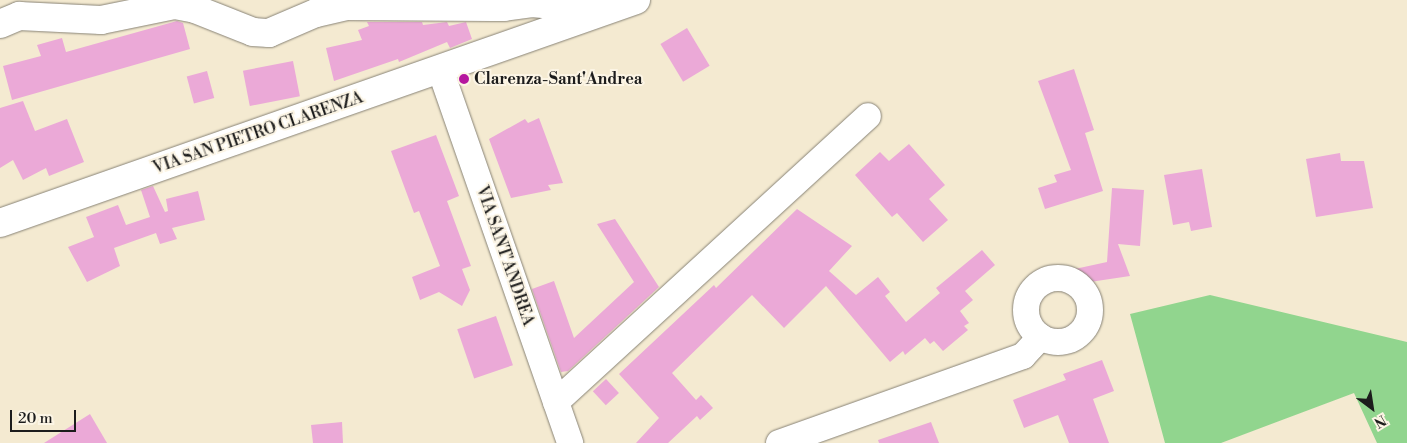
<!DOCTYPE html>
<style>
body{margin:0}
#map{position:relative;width:1407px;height:443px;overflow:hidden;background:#f4ead1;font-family:"Libre Bodoni",serif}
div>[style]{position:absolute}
.green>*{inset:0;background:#91d58e}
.building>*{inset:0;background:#eba9d7;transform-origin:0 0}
.roads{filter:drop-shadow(0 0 1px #888376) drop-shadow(0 0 1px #888376)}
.minor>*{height:26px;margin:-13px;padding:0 13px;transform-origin:13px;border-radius:13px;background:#fff}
.minor>.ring{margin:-13px;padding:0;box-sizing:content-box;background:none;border:26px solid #fff;border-radius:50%}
.major>*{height:28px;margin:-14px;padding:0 14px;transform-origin:14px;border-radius:14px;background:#fff}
.dots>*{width:14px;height:14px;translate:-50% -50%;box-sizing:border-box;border:2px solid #fcf5e5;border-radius:50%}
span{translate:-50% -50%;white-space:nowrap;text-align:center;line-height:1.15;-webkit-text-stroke:4px #fcf5e5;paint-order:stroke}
.poi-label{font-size:16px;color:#1c1c1c;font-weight:700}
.left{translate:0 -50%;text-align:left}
.street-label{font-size:16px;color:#1c1c1c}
.north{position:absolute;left:1347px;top:383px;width:50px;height:50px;-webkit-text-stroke:4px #fcf5e5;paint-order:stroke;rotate:149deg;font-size:14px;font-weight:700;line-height:20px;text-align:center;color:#1c1c1c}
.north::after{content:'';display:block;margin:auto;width:18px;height:22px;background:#1c1c1c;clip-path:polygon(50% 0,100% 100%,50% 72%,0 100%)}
.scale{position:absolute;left:10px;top:410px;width:66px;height:22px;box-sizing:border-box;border:2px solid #1c1c1c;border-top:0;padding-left:6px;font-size:15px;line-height:18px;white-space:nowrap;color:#1c1c1c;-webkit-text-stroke:4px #fcf5e5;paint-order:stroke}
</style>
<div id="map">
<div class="green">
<div style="clip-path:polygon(1210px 295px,1407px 342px,1407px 443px,1377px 443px,1354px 393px,1221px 443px,1165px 443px,1130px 314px)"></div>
</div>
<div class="building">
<div style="clip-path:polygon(177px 21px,183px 23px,190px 49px,12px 100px,3px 66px,41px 56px,37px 45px,62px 38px,66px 52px)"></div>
<div style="clip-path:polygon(367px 22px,422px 22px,423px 25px,447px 22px,449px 26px,466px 22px,472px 39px,450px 48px,447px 42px,399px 62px,398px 59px,334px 81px,326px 48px,362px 40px,358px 30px,369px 26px)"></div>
<div style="left:687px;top:28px;width:44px;height:31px;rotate:59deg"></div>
<div style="left:293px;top:61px;width:36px;height:51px;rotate:79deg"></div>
<div style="clip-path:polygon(1074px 69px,1094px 130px,1085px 133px,1103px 191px,1045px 209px,1038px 188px,1057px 182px,1054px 175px,1071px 170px,1038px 81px)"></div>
<div style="left:207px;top:71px;width:28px;height:21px;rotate:75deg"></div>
<div style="clip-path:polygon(23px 101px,35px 131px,67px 119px,84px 162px,49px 176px,46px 168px,23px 180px,13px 160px,0 168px,0 108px)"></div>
<div style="clip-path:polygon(539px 118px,563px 183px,548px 185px,551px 190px,511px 198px,489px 139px,525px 119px,528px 123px)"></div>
<div style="clip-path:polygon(436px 135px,459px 196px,447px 201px,471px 266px,462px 269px,470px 290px,462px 306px,439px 292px,420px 300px,412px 277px,440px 266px,419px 211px,414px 213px,391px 151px)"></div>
<div style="clip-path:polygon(909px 144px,945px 185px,929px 199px,948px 220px,923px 242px,897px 213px,892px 217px,855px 175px,880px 152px,889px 161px)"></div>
<div style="clip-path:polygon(1340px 153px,1341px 161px,1364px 161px,1373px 208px,1316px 217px,1306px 159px)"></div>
<div style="clip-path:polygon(1202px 169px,1212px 227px,1191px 231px,1189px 222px,1173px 225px,1164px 175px)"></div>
<div style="clip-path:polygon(153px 186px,165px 212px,168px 211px,166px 199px,198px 191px,205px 220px,172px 228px,177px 239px,160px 244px,156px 233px,114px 248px,120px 266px,87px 282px,68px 247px,94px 237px,86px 217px,118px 205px,126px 225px,150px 217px,141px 190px)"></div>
<div style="clip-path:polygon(1112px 188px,1144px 190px,1140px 246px,1118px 244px,1130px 276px,1063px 286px,1061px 272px,1107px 262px)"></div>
<div style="clip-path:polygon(797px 209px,852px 246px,829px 271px,856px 295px,878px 277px,890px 292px,885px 296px,906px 322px,940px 293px,936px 288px,982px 250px,995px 265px,965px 291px,973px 300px,960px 311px,969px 323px,964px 326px,968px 330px,943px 351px,934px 341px,930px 344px,925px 338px,905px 355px,903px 351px,890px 362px,826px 286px,784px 328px,752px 295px,672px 373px,696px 400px,701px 395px,713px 408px,700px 420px,697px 416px,668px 443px,636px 443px,659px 418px,619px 374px,714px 285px,716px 288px)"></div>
<div style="clip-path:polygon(615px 219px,659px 287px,568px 371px,561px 372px,532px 289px,554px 281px,574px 338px,634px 282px,597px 224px)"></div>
<div style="left:496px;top:316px;width:52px;height:41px;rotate:71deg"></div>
<div style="clip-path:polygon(1102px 360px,1114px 391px,1093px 399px,1109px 443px,1069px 443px,1058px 415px,1024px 428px,1013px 400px,1066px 380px,1063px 374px)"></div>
<div style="left:606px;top:379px;width:19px;height:18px;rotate:47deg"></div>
<div style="clip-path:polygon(90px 414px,107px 443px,44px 443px)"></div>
<div style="clip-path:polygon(342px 422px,343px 443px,313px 443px,311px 425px)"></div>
<div style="clip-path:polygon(931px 422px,939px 443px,879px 443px,878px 440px)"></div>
</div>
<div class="roads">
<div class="minor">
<div style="left:440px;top:69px;width:396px;rotate:70.8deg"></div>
<div class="ring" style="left:1026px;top:278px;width:38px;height:38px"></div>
<div style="left:556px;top:402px;width:423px;rotate:-42.5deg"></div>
<div style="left:779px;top:443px;width:259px;rotate:-19.6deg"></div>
<div style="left:1023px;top:356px;width:26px;rotate:-47deg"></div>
</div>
<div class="major">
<div style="left:0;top:24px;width:21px;rotate:-23deg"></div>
<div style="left:19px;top:16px;width:82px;rotate:2.8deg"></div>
<div style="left:101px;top:20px;width:76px;rotate:-11.5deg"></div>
<div style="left:175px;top:5px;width:20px;rotate:11deg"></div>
<div style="left:195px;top:9px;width:62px;rotate:21.6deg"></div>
<div style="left:253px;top:32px;width:16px;rotate:4deg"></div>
<div style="left:269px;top:33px;width:51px;rotate:-23.1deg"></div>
<div style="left:316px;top:13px;width:31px;rotate:-13deg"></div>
<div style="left:346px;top:6px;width:158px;rotate:0.4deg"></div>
<div style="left:504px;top:7px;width:28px;rotate:-8deg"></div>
<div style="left:532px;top:3px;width:67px;rotate:5.1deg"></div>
<div style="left:0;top:223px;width:674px;rotate:-19.32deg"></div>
</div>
</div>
<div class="dots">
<div style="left:464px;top:79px;background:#b5179e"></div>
</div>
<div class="poi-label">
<span class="left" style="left:474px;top:79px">Clarenza-Sant'Andrea</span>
</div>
<div class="street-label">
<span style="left:258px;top:133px;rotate:-19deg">VIA SAN PIETRO CLARENZA</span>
<span style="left:505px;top:256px;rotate:71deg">VIA SANT'ANDREA</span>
</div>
<div class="north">N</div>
<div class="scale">20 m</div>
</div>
